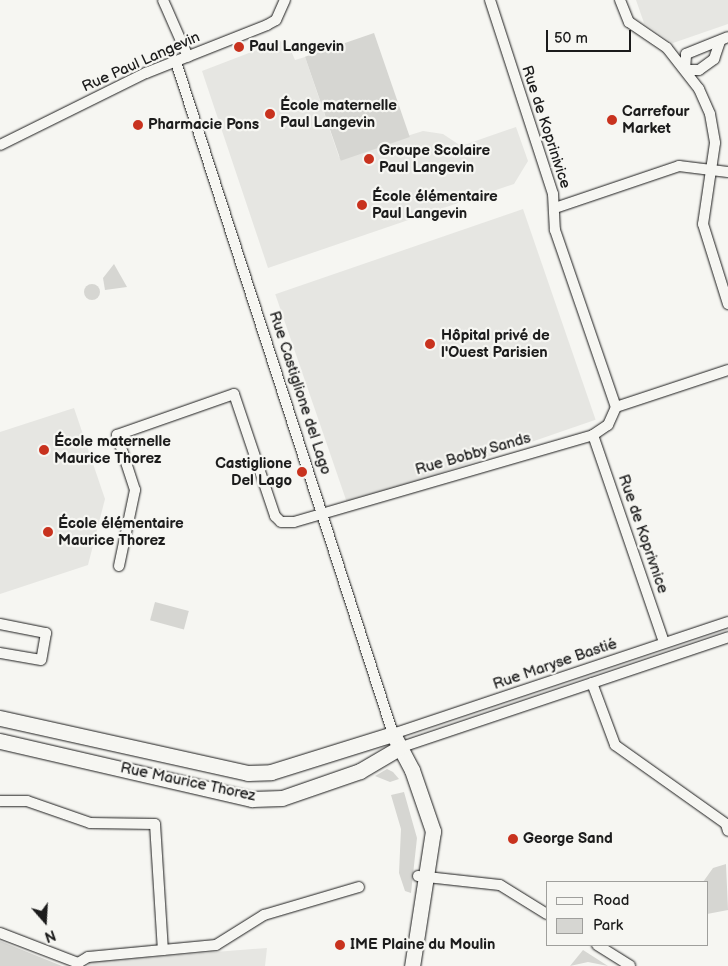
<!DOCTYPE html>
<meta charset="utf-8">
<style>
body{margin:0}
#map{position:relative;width:728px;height:966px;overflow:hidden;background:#f6f6f2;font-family:"Balsamiq Sans",sans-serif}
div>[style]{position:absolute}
.built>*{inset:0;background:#e6e6e2;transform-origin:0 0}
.green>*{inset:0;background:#d6d6d2;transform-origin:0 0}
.round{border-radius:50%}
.roads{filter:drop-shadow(0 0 1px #1c1c1c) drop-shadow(0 0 1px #1c1c1c)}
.street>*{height:10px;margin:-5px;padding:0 5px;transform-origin:5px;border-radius:5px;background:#f6f6f2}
.secondary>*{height:15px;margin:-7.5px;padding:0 7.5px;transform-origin:7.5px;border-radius:7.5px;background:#f6f6f2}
.dots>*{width:14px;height:14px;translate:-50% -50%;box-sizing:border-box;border:2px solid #f6f6f2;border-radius:50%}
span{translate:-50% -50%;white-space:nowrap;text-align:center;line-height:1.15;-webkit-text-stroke:4.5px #f6f6f2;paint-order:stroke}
.poi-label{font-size:15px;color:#1c1c1c;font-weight:700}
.left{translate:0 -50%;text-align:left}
.right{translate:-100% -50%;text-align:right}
.street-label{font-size:15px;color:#1c1c1c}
.legend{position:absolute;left:546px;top:881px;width:162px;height:65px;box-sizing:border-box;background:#f6f6f2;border:1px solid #9f9f9c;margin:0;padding:6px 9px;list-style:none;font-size:15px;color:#1c1c1c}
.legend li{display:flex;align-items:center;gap:10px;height:25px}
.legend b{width:25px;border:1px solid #9f9f9c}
.north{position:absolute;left:20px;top:896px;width:50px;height:50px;-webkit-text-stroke:4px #f6f6f2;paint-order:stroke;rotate:161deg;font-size:14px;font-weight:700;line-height:20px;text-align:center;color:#1c1c1c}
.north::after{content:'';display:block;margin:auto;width:18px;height:22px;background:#1c1c1c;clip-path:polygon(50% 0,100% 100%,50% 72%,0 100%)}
.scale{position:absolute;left:546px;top:30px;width:85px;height:22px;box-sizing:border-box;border:2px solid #1c1c1c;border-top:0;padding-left:6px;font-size:15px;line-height:18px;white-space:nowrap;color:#1c1c1c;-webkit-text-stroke:4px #f6f6f2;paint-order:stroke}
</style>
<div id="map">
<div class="built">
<div style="clip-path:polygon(636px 0,728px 0,728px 24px,673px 43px,644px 23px)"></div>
<div style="clip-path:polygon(280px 41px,289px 46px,295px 60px,305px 57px,339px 157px,423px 131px,443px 134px,461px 146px,516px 127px,528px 161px,514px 184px,268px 268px,202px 71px)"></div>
<div style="left:523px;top:209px;width:223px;height:262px;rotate:71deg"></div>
<div style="clip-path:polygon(74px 408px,105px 499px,88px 565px,0 594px,0 432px)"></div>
<div style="clip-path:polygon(267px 948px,265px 966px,88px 966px,89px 962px)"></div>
</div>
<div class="green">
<div style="left:374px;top:33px;width:110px;height:73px;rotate:71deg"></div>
<div style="clip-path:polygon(114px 264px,127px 287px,105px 290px,103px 278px)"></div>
<div class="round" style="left:84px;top:284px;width:16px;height:16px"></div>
<div style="left:155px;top:602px;width:35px;height:19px;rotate:15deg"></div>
<div style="clip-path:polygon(387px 769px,393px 772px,399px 779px,390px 782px,375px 776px)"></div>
<div style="clip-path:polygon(404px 792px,417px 838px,411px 893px,405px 891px,399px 873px,401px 829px,391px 795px)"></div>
<div style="clip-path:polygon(726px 864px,728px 910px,707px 914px,707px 882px,703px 882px,713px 868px)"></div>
<div style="clip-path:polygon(0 941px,62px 966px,0 966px)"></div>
<div style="clip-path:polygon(583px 950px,608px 966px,588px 962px,570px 966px)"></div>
</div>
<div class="roads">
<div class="street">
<div style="left:163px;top:0;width:62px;rotate:66.3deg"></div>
<div style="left:490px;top:0;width:204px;rotate:72deg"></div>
<div style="left:553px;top:194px;width:36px;rotate:87deg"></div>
<div style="left:555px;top:230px;width:187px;rotate:71deg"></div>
<div style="left:620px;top:0;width:24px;rotate:68deg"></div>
<div style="left:629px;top:22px;width:46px;rotate:34.4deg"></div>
<div style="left:667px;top:48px;width:52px;rotate:52deg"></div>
<div style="left:699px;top:89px;width:27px;rotate:66deg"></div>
<div style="left:710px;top:114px;width:29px;rotate:80deg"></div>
<div style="left:715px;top:143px;width:82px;rotate:98.4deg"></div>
<div style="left:703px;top:224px;width:84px;rotate:72.6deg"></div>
<div style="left:176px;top:62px;width:706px;rotate:72.1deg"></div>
<div style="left:393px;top:734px;width:353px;rotate:-18.5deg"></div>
<div style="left:685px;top:70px;width:16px;rotate:-86deg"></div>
<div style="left:686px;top:54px;width:45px;rotate:-22deg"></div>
<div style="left:685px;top:70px;width:14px"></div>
<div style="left:699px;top:70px;width:19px;rotate:-36deg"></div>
<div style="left:714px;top:59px;width:18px;rotate:-71deg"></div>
<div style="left:0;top:145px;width:163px;rotate:-26.3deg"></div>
<div style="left:146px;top:73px;width:130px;rotate:-21.6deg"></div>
<div style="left:267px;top:25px;width:10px;rotate:-29deg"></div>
<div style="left:276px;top:20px;width:22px;rotate:-66deg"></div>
<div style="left:555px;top:208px;width:131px;rotate:-18.7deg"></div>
<div style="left:679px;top:166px;width:49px;rotate:7deg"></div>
<div style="left:616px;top:407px;width:118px;rotate:-18.3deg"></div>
<div style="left:593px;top:435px;width:219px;rotate:71.1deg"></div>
<div style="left:119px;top:566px;width:78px;rotate:-78.1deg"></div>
<div style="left:135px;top:490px;width:58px;rotate:-108.1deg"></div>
<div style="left:117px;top:435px;width:124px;rotate:-19.3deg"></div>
<div style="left:234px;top:394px;width:129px;rotate:71.4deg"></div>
<div style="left:275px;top:516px;width:8px;rotate:45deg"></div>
<div style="left:281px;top:522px;width:13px"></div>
<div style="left:294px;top:522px;width:311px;rotate:-16.2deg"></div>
<div style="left:593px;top:435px;width:18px;rotate:-34deg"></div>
<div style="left:608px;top:425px;width:20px;rotate:-66deg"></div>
<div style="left:0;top:624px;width:47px;rotate:11.1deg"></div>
<div style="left:46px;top:633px;width:27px;rotate:100deg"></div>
<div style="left:41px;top:660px;width:42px;rotate:-170.3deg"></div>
<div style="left:592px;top:683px;width:66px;rotate:69.6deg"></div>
<div style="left:615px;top:745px;width:136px;rotate:35.4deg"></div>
<div style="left:726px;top:824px;width:7px;rotate:74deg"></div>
<div style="left:399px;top:748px;width:347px;rotate:-18.6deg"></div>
<div style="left:0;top:801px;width:27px"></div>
<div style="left:27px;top:801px;width:67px;rotate:19.2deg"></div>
<div style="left:90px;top:823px;width:65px;rotate:0.9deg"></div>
<div style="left:155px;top:824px;width:126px;rotate:86.4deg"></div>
<div style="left:163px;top:950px;width:75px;rotate:174.7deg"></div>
<div style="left:88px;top:957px;width:12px;rotate:149deg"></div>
<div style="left:418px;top:876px;width:82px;rotate:6.3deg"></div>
<div style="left:500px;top:885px;width:55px;rotate:31.7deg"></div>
<div style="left:0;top:933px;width:84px;rotate:21deg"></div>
<div style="left:597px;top:945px;width:39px;rotate:32deg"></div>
<div style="left:163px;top:950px;width:53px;rotate:-5.4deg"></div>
<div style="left:216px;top:945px;width:57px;rotate:-32deg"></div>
<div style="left:264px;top:915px;width:99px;rotate:-16.4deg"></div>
</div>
<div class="secondary">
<div style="left:0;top:718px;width:254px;rotate:12.5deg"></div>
<div style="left:248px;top:773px;width:23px;rotate:-2deg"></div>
<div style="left:271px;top:772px;width:128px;rotate:-17.3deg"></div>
<div style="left:393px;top:734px;width:41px;rotate:62.2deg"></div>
<div style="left:412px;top:770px;width:65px;rotate:71deg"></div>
<div style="left:433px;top:831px;width:137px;rotate:98.8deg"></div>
<div style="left:0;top:741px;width:259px;rotate:13deg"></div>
<div style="left:252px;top:799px;width:30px;rotate:-2deg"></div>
<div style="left:282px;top:798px;width:83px;rotate:-19.1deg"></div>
<div style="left:360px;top:771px;width:45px;rotate:-30.5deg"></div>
</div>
</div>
<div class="dots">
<div style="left:239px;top:47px;background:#c8321e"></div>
<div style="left:270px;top:114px;background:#c8321e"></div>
<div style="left:612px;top:120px;background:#c8321e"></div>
<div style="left:138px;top:125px;background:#c8321e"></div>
<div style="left:369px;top:159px;background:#c8321e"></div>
<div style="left:362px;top:205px;background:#c8321e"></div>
<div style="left:430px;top:344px;background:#c8321e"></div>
<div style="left:44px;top:450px;background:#c8321e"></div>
<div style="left:302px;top:472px;background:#c8321e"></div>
<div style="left:48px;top:532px;background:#c8321e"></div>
<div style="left:513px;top:839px;background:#c8321e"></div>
<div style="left:340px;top:945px;background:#c8321e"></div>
</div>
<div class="poi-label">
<span class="left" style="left:249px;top:47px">Paul Langevin</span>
<span class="left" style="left:280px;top:114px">École maternelle<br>Paul Langevin</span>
<span class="left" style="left:622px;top:120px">Carrefour<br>Market</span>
<span class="left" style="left:148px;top:125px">Pharmacie Pons</span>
<span class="left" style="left:379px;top:159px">Groupe Scolaire<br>Paul Langevin</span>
<span class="left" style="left:372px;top:205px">École élémentaire<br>Paul Langevin</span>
<span class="left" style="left:441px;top:344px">Hôpital privé de<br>l'Ouest Parisien</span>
<span class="left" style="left:54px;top:450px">École maternelle<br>Maurice Thorez</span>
<span class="right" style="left:292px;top:472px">Castiglione<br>Del Lago</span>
<span class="left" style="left:58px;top:532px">École élémentaire<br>Maurice Thorez</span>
<span class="left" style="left:523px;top:839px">George Sand</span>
<span class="left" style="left:350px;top:945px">IME Plaine du Moulin</span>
</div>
<div class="street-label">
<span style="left:141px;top:62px;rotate:-24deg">Rue Paul Langevin</span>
<span style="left:546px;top:127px;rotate:72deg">Rue de Koprinivice</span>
<span style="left:300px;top:393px;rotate:72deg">Rue Castiglione del Lago</span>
<span style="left:473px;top:454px;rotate:-16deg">Rue Bobby Sands</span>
<span style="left:643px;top:534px;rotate:71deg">Rue de Koprivnice</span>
<span style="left:555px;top:664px;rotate:-19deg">Rue Maryse Bastié</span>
<span style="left:188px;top:782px;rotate:12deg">Rue Maurice Thorez</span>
</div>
<ul class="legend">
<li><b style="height:6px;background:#f6f6f2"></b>Road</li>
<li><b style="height:14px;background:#d6d6d2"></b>Park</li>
</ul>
<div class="north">N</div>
<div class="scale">50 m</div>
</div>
